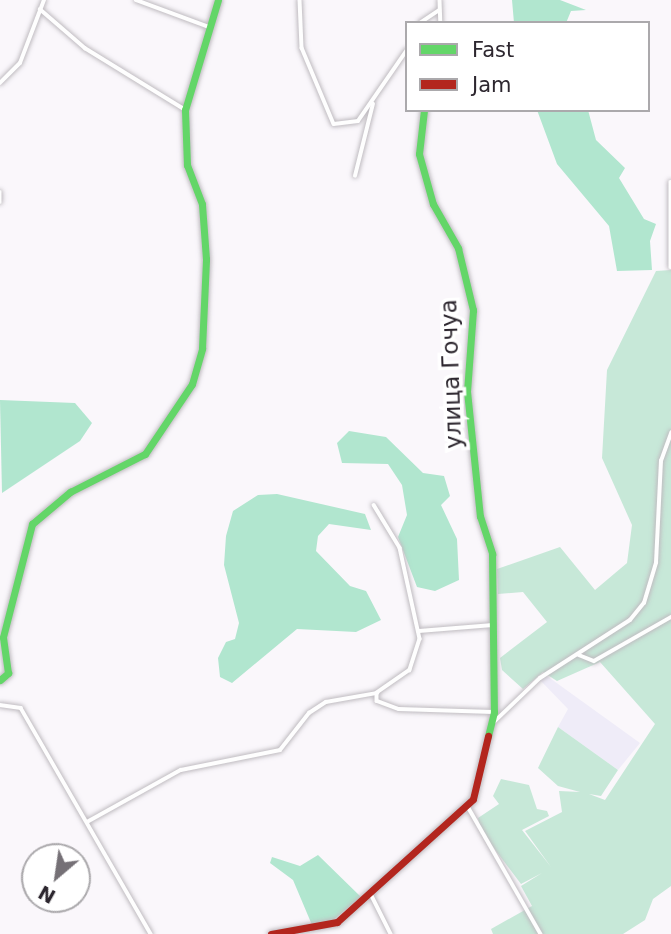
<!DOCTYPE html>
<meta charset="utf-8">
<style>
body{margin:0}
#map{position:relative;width:671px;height:934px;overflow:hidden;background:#faf7fb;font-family:"DejaVu Sans",sans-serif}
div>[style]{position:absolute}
.industrial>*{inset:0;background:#efecf8}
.green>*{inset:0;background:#c7e8d8}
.forest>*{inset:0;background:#b1e6cf}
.roads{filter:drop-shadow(0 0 2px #bfbbc0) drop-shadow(0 0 2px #bfbbc0)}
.street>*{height:3.5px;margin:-1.75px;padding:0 1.75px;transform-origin:1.75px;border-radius:1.75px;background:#fefefe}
.fast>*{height:7px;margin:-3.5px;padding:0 3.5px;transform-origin:3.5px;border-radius:3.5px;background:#63d668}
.jam>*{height:7px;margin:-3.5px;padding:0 3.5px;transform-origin:3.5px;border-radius:3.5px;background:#b3261e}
span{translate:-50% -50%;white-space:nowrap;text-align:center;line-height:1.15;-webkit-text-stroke:7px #fff;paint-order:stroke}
.street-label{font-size:23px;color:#2d272f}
.legend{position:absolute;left:405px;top:21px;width:245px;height:91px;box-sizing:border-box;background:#fff;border:2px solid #aba9ac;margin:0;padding:9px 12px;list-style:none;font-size:21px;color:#2d272f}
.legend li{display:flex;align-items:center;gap:14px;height:35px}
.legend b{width:35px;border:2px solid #aba9ac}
.north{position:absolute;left:21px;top:843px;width:70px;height:70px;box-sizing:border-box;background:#fff;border:2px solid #aba9ac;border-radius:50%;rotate:209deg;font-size:19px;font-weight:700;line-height:28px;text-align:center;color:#2d272f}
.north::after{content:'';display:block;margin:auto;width:24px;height:32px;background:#757076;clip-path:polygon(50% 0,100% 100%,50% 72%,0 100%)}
</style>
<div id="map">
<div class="industrial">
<div style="clip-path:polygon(547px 676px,640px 743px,618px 770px,558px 727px,568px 709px,540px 680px)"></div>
</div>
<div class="green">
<div style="clip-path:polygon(671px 270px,671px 886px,653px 899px,645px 920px,623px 934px,493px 934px,491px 929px,532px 906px,521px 886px,542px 873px,521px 884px,481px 831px,478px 818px,499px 804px,493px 796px,501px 779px,529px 785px,537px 809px,547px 811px,549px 816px,522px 830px,551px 867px,525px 831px,562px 812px,559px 791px,580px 792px,558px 786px,538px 768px,558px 727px,618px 770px,601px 796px,589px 794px,605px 800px,655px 724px,600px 662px,557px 681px,543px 672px,523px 689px,502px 670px,500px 658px,547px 622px,523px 592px,498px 594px,497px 569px,560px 547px,595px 590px,627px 563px,632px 525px,602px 458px,607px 370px,656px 271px)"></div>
</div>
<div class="forest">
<div style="clip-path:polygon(512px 0,560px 0,586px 10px,571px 11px,566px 23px,514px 23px)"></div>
<div style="clip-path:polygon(537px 110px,588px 110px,596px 140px,625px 168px,619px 178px,644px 219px,656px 224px,650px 241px,652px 270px,617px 271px,609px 226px,557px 164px)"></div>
<div style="clip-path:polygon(0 400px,75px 403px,92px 423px,80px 441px,2px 493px)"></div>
<div style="clip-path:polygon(349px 431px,386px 437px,423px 473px,444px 476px,450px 496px,441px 505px,457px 539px,459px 580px,435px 591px,417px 587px,398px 537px,407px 515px,402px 485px,388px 464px,342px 463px,337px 443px)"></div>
<div style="clip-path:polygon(277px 494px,365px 514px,371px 530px,329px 524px,318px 536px,316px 551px,350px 586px,366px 591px,381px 620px,356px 632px,297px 629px,232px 683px,220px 677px,218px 658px,226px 642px,235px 639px,239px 623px,224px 565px,226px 536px,233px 511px,258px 495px)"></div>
<div style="clip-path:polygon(318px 855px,361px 897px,332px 921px,312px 925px,293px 880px,270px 863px,272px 857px,300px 866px)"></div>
</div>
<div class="roads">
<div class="street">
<div style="left:136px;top:0;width:78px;rotate:20.3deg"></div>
<div style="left:300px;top:0;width:48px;rotate:87.6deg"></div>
<div style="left:302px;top:48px;width:82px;rotate:67.2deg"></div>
<div style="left:334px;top:124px;width:24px;rotate:-7deg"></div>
<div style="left:358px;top:121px;width:86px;rotate:-55.4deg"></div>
<div style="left:440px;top:0;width:23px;rotate:88deg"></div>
<div style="left:40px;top:9px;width:60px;rotate:40.9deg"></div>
<div style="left:85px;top:48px;width:116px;rotate:31.6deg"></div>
<div style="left:420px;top:23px;width:23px;rotate:-34deg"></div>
<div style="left:0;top:83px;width:28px;rotate:-45deg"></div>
<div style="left:20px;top:63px;width:67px;rotate:-69.1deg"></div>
<div style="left:355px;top:176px;width:74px;rotate:-76deg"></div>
<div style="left:671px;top:182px;width:85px;rotate:90deg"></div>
<div style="left:0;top:192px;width:10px;rotate:90deg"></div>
<div style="left:374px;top:505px;width:50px;rotate:58.8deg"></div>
<div style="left:400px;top:548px;width:93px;rotate:77.6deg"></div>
<div style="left:420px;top:639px;width:33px;rotate:108deg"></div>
<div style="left:410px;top:670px;width:40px;rotate:145.1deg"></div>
<div style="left:377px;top:693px;width:8px;rotate:90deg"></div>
<div style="left:377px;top:701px;width:23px;rotate:20deg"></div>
<div style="left:399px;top:709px;width:94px;rotate:1.8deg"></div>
<div style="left:419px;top:631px;width:74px;rotate:-4.6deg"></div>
<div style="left:579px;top:655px;width:16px;rotate:22deg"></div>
<div style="left:594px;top:661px;width:89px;rotate:-29.7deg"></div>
<div style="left:0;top:705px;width:21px;rotate:8deg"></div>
<div style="left:21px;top:708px;width:261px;rotate:60.1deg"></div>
<div style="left:492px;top:724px;width:66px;rotate:-43.8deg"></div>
<div style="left:540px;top:678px;width:107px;rotate:-32.8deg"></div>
<div style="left:630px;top:620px;width:22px;rotate:-51deg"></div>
<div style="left:644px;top:603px;width:42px;rotate:-73.3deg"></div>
<div style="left:656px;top:563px;width:102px;rotate:-87.2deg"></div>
<div style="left:661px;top:461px;width:30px;rotate:-70deg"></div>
<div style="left:467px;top:805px;width:149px;rotate:60.2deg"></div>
<div style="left:87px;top:822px;width:107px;rotate:-29deg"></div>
<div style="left:181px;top:770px;width:101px;rotate:-11.4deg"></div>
<div style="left:280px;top:750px;width:47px;rotate:-51.9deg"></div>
<div style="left:309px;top:713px;width:20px;rotate:-33deg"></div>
<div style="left:326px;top:702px;width:52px;rotate:-10deg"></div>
<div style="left:370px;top:892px;width:47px;rotate:63.4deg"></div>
</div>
<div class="fast">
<div style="left:424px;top:110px;width:44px;rotate:96.5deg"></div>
<div style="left:419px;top:154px;width:52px;rotate:74.4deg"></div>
<div style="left:433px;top:204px;width:51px;rotate:60.4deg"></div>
<div style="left:458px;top:248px;width:64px;rotate:76.4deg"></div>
<div style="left:473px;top:310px;width:81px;rotate:94.2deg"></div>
<div style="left:467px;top:391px;width:126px;rotate:84.1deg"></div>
<div style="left:480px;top:516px;width:40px;rotate:72deg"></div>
<div style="left:492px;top:554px;width:158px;rotate:89.3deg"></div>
<div style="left:494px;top:712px;width:25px;rotate:104deg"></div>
<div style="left:0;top:680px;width:11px;rotate:-41deg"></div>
<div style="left:8px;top:673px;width:36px;rotate:-98deg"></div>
<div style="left:3px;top:637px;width:117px;rotate:-75.6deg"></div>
<div style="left:32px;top:524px;width:50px;rotate:-40.1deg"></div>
<div style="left:70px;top:492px;width:84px;rotate:-26.9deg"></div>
<div style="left:145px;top:454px;width:84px;rotate:-56.1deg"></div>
<div style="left:192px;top:384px;width:37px;rotate:-74deg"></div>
<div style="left:202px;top:348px;width:89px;rotate:-87.4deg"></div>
<div style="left:206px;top:259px;width:55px;rotate:-94.2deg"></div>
<div style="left:202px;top:204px;width:42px;rotate:-111deg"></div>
<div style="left:187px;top:165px;width:55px;rotate:-92.1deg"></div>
<div style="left:185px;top:110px;width:115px;rotate:-73.3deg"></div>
</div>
<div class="jam">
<div style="left:271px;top:934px;width:67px;rotate:-10.3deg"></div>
<div style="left:337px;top:922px;width:183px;rotate:-42.1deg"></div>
<div style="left:473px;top:799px;width:65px;rotate:-76.6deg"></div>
</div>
</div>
<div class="street-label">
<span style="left:451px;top:374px;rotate:-92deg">улица Гочуа</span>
</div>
<ul class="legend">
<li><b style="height:9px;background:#63d668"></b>Fast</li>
<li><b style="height:9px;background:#b3261e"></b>Jam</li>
</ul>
<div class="north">N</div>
</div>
